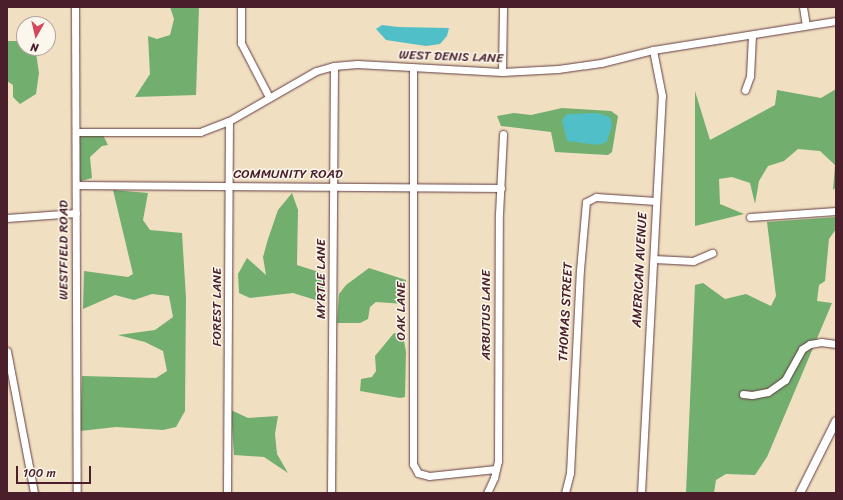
<!DOCTYPE html>
<style>
body{margin:0}
#map{position:relative;width:843px;height:500px;overflow:hidden;background:#f1dfc1;font-family:Sriracha,sans-serif}
div>[style]{position:absolute}
.forest>*{inset:0;background:#72ae6e}
.water>*{inset:0;background:#51bfc7}
.roads{filter:drop-shadow(0 0 1px #633c42) drop-shadow(0 0 1px #633c42)}
.minor>*{height:7px;margin:-3.5px;padding:0 3.5px;transform-origin:3.5px;border-radius:3.5px;background:#fff}
.major>*{height:8px;margin:-4px;padding:0 4px;transform-origin:4px;border-radius:4px;background:#fff}
span{translate:-50% -50%;white-space:nowrap;text-align:center;line-height:1.15;-webkit-text-stroke:3px #fbf7ec;paint-order:stroke}
.street-label{font-size:13px;color:#4a1f2b}
.frame{position:absolute;inset:0;border:8px solid #4a1f2b;pointer-events:none}
.north{position:absolute;left:16px;top:16px;width:40px;height:40px;box-sizing:border-box;background:#fbf7ec;border:1px solid #b4a19f;border-radius:50%;rotate:188deg;font-size:11px;font-weight:700;line-height:16px;text-align:center;color:#4a1f2b}
.north::after{content:'';display:block;margin:auto;width:14px;height:18px;background:#d1495b;clip-path:polygon(50% 0,100% 100%,50% 72%,0 100%)}
.scale{position:absolute;left:16px;top:466px;width:75px;height:18px;box-sizing:border-box;border:2px solid #4a1f2b;border-top:0;padding-left:5px;font-size:12px;line-height:14px;white-space:nowrap;color:#4a1f2b;-webkit-text-stroke:3px #fbf7ec;paint-order:stroke}
</style>
<div id="map">
<div class="forest">
<div style="clip-path:polygon(170px 7px,199px 7px,196px 95px,135px 97px,150px 74px,148px 36px,157px 39px,170px 35px,174px 19px)"></div>
<div style="clip-path:polygon(7px 41px,24px 41px,24px 48px,31px 48px,36px 53px,39px 73px,36px 94px,20px 104px,13px 97px,13px 85px,7px 81px)"></div>
<div style="clip-path:polygon(836px 89px,836px 187px,833px 190px,835px 165px,820px 151px,798px 149px,784px 161px,768px 166px,759px 181px,755px 204px,750px 183px,732px 177px,719px 179px,720px 204px,744px 214px,695px 226px,695px 91px,710px 140px,775px 105px,777px 90px,821px 98px)"></div>
<div style="clip-path:polygon(562px 108px,611px 111px,618px 116px,612px 152px,608px 155px,555px 152px,551px 132px,501px 126px,497px 116px,514px 113px,531px 115px)"></div>
<div style="clip-path:polygon(79px 135px,103px 135px,108px 145px,102px 146px,90px 157px,92px 178px,78px 182px)"></div>
<div style="clip-path:polygon(113px 190px,148px 193px,143px 220px,150px 230px,182px 233px,186px 298px,185px 411px,176px 427px,163px 430px,116px 427px,80px 431px,82px 376px,156px 378px,167px 371px,163px 351px,145px 342px,118px 335px,155px 330px,173px 317px,169px 296px,152px 294px,134px 300px,115px 295px,83px 309px,84px 271px,128px 277px,133px 274px)"></div>
<div style="clip-path:polygon(292px 193px,298px 210px,297px 265px,325px 274px,322px 302px,293px 293px,250px 298px,239px 293px,238px 274px,247px 258px,266px 275px,263px 257px,268px 239px,278px 210px)"></div>
<div style="clip-path:polygon(836px 217px,836px 229px,829px 239px,825px 281px,819px 285px,817px 301px,832px 303px,767px 457px,755px 475px,726px 474px,716px 480px,714px 493px,686px 493px,695px 285px,703px 283px,725px 299px,746px 294px,771px 306px,776px 296px,767px 222px)"></div>
<div style="clip-path:polygon(369px 268px,406px 280px,405px 304px,376px 302px,370px 307px,368px 319px,360px 323px,337px 323px,339px 294px,346px 285px)"></div>
<div style="clip-path:polygon(394px 333px,403px 335px,406px 352px,405px 397px,400px 398px,360px 391px,361px 379px,372px 377px,376px 371px,375px 356px)"></div>
<div style="clip-path:polygon(231px 410px,248px 418px,278px 416px,275px 434px,277px 454px,288px 473px,264px 457px,234px 455px)"></div>
</div>
<div class="water">
<div style="clip-path:polygon(382px 25px,398px 27px,449px 28px,447px 36px,440px 44px,426px 46px,386px 40px,376px 29px)"></div>
<div style="clip-path:polygon(597px 113px,610px 117px,612px 125px,607px 142px,598px 145px,567px 141px,562px 120px,567px 114px)"></div>
</div>
<div class="roads">
<div class="minor">
<div style="left:75px;top:7px;width:486px;rotate:89.8deg"></div>
<div style="left:241px;top:7px;width:36px;rotate:90deg"></div>
<div style="left:241px;top:43px;width:61px;rotate:62.6deg"></div>
<div style="left:803px;top:7px;width:18px;rotate:81deg"></div>
<div style="left:413px;top:68px;width:396px;rotate:90deg"></div>
<div style="left:413px;top:464px;width:10px;rotate:61deg"></div>
<div style="left:418px;top:473px;width:11px;rotate:15deg"></div>
<div style="left:429px;top:476px;width:67px;rotate:-6deg"></div>
<div style="left:502px;top:72px;width:65px;rotate:-89.1deg"></div>
<div style="left:745px;top:90px;width:15px;rotate:-70deg"></div>
<div style="left:750px;top:76px;width:41px;rotate:-87.2deg"></div>
<div style="left:76px;top:132px;width:124px"></div>
<div style="left:200px;top:132px;width:31px;rotate:-21deg"></div>
<div style="left:229px;top:121px;width:100px;rotate:-29.9deg"></div>
<div style="left:316px;top:71px;width:19px;rotate:-16deg"></div>
<div style="left:334px;top:66px;width:23px;rotate:-5deg"></div>
<div style="left:357px;top:64px;width:145px;rotate:3.2deg"></div>
<div style="left:502px;top:72px;width:56px;rotate:-3.1deg"></div>
<div style="left:558px;top:69px;width:43px;rotate:-7.9deg"></div>
<div style="left:601px;top:63px;width:54px;rotate:-14deg"></div>
<div style="left:653px;top:50px;width:185px;rotate:-9deg"></div>
<div style="left:76px;top:185px;width:425px;rotate:0.4deg"></div>
<div style="left:750px;top:217px;width:86px;rotate:-4deg"></div>
<div style="left:7px;top:218px;width:69px;rotate:-4.1deg"></div>
<div style="left:654px;top:259px;width:39px;rotate:3deg"></div>
<div style="left:693px;top:261px;width:21px;rotate:-23deg"></div>
<div style="left:7px;top:351px;width:145px;rotate:79.2deg"></div>
<div style="left:743px;top:394px;width:9px;rotate:6deg"></div>
<div style="left:752px;top:395px;width:16px;rotate:-11deg"></div>
<div style="left:768px;top:392px;width:21px;rotate:-35deg"></div>
<div style="left:785px;top:380px;width:35px;rotate:-61deg"></div>
<div style="left:802px;top:349px;width:9px;rotate:-32deg"></div>
<div style="left:810px;top:344px;width:11px;rotate:-10deg"></div>
<div style="left:821px;top:342px;width:15px;rotate:8deg"></div>
<div style="left:227px;top:493px;width:372px;rotate:-89.7deg"></div>
<div style="left:331px;top:493px;width:427px;rotate:-89.6deg"></div>
<div style="left:487px;top:493px;width:17px;rotate:-65deg"></div>
<div style="left:494px;top:478px;width:17px;rotate:-77deg"></div>
<div style="left:498px;top:461px;width:247px;rotate:-89.8deg"></div>
<div style="left:499px;top:214px;width:80px;rotate:-87.1deg"></div>
<div style="left:565px;top:493px;width:21px;rotate:-76deg"></div>
<div style="left:570px;top:473px;width:203px;rotate:-87.2deg"></div>
<div style="left:580px;top:270px;width:68px;rotate:-85deg"></div>
<div style="left:586px;top:202px;width:11px;rotate:-27deg"></div>
<div style="left:596px;top:197px;width:60px;rotate:3.8deg"></div>
<div style="left:641px;top:493px;width:398px;rotate:-87deg"></div>
<div style="left:662px;top:96px;width:47px;rotate:-101.1deg"></div>
</div>
<div class="major">
<div style="left:800px;top:493px;width:80px;rotate:-63.4deg"></div>
</div>
</div>
<div class="street-label">
<span style="left:451px;top:57px;rotate:2deg">WEST DENIS LANE</span>
<span style="left:288px;top:174px">COMMUNITY ROAD</span>
<span style="left:64px;top:250px;rotate:-90deg">WESTFIELD ROAD</span>
<span style="left:640px;top:270px;rotate:-87deg">AMERICAN AVENUE</span>
<span style="left:321px;top:279px;rotate:-90deg">MYRTLE LANE</span>
<span style="left:217px;top:307px;rotate:-90deg">FOREST LANE</span>
<span style="left:401px;top:311px;rotate:-90deg">OAK LANE</span>
<span style="left:566px;top:312px;rotate:-87deg">THOMAS STREET</span>
<span style="left:486px;top:315px;rotate:-90deg">ARBUTUS LANE</span>
</div>
<div class="frame"></div>
<div class="north">N</div>
<div class="scale">100 m</div>
</div>
